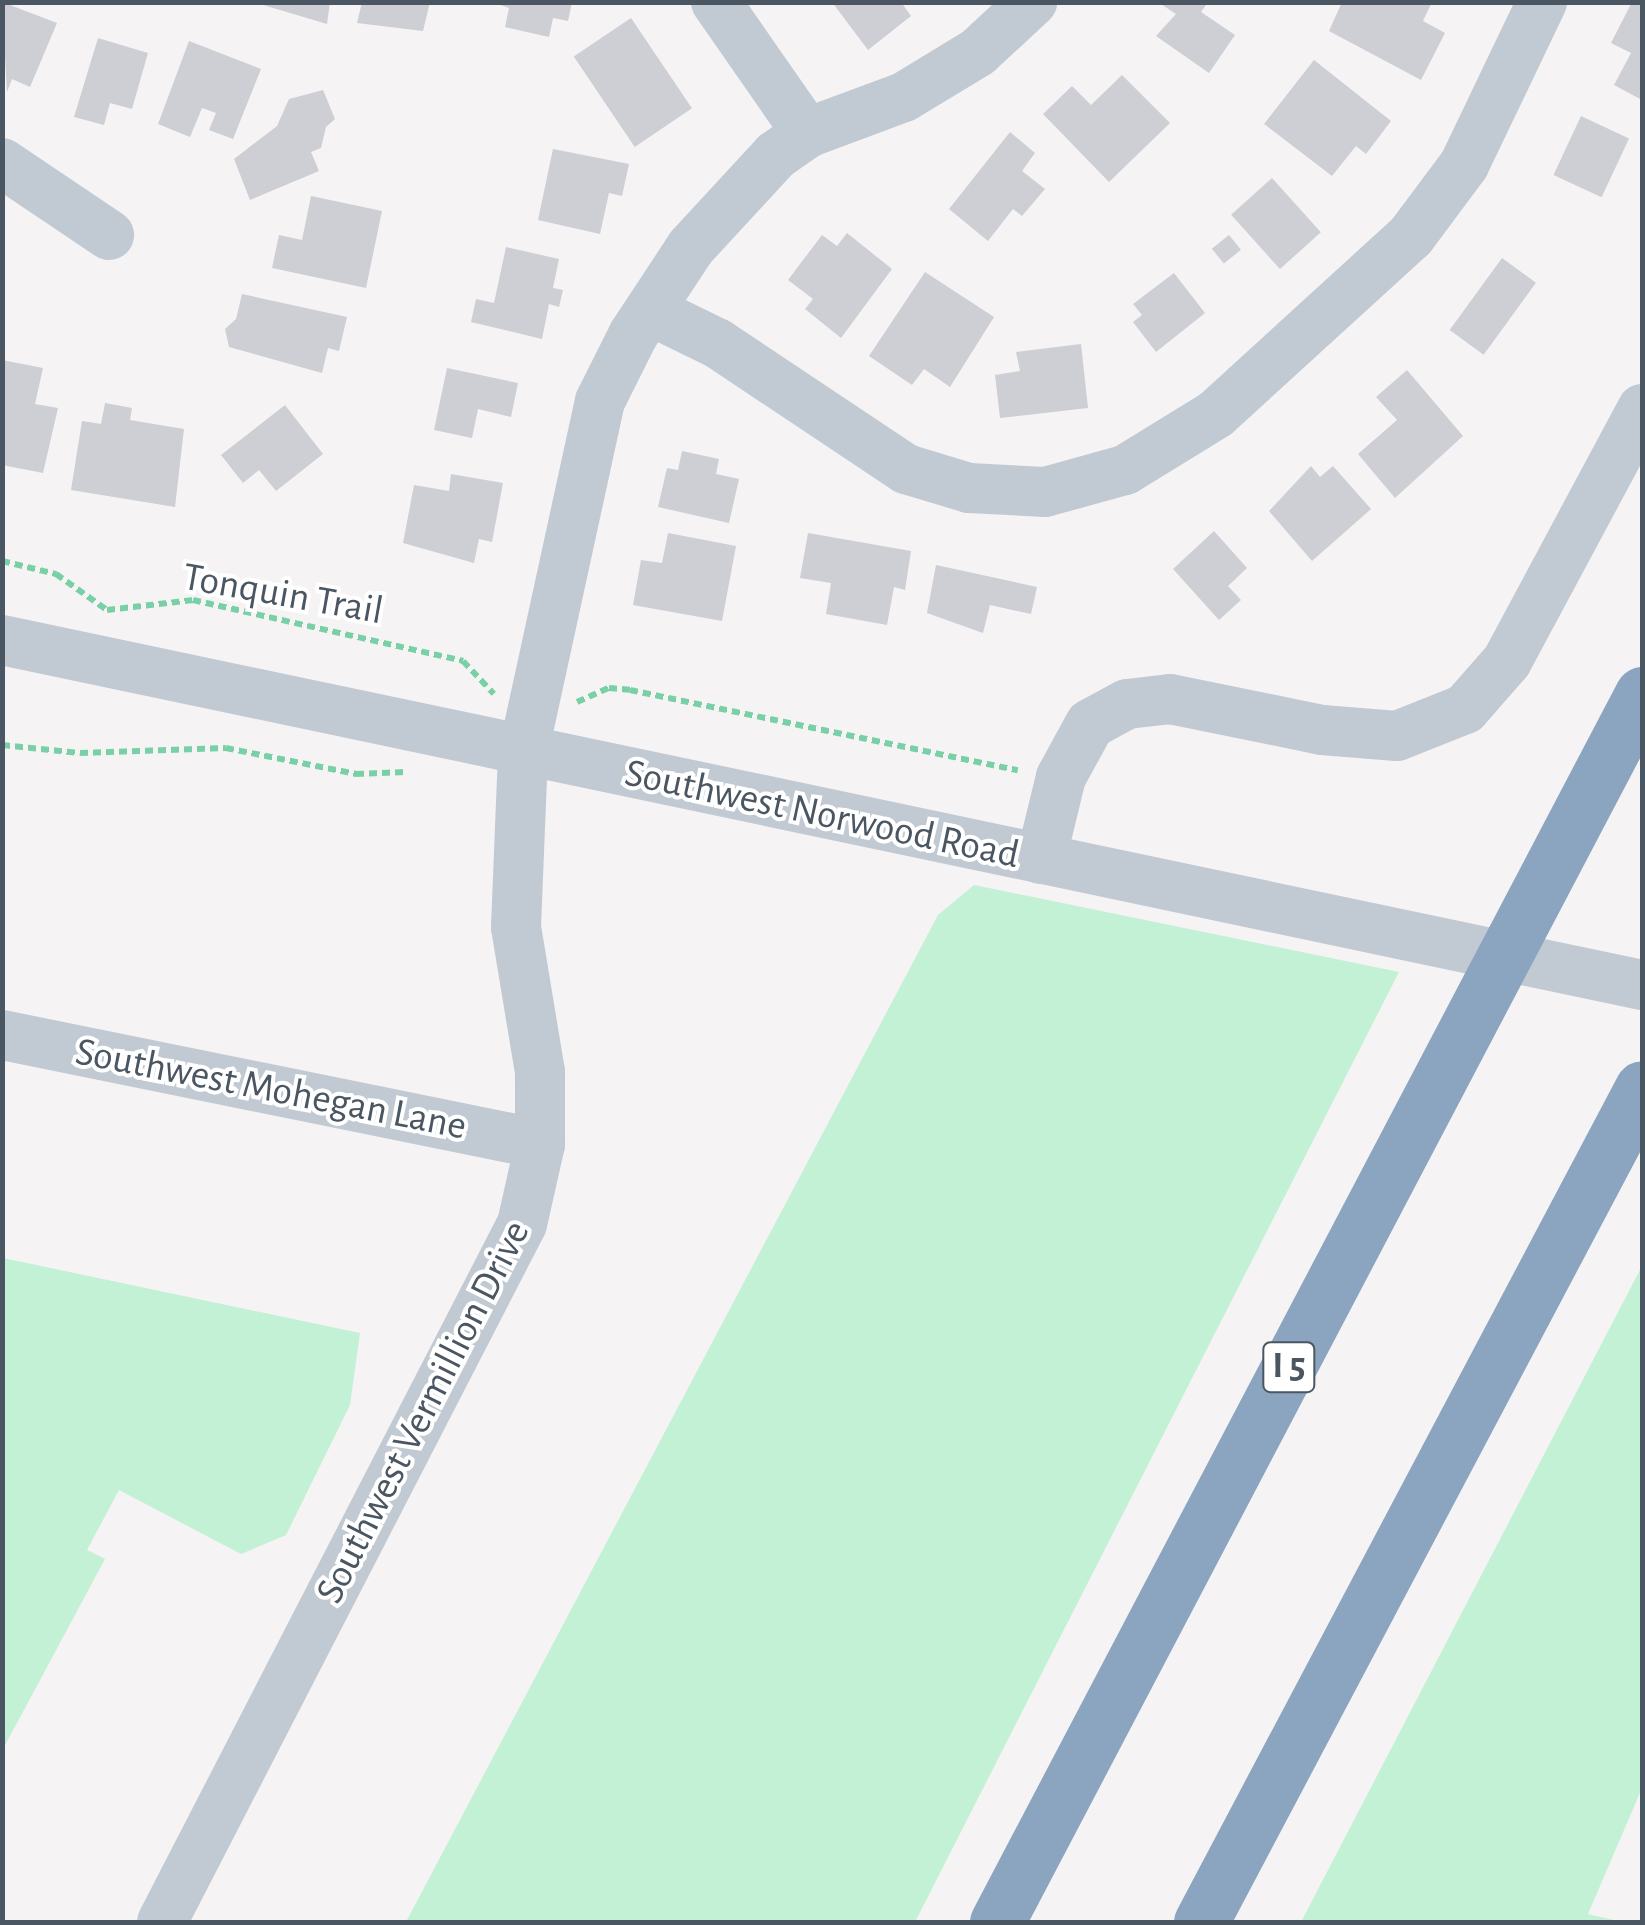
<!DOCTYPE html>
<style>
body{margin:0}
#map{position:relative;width:1645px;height:1925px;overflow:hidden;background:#f5f3f3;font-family:"Alegreya Sans",sans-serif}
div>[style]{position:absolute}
.green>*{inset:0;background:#c3f1d5}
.building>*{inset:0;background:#cdcfd5;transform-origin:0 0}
.path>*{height:6px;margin-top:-3px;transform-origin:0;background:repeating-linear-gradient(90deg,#7ad0a6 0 8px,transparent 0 13px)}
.minor>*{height:50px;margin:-25px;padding:0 25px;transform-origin:25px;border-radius:25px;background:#c1cad2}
.highway>*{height:55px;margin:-27.5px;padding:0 27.5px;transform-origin:27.5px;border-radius:27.5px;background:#8ba5c1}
span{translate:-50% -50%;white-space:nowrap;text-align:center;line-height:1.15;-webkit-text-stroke:8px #fff;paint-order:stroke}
.shield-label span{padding:2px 8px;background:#fff;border:2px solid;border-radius:8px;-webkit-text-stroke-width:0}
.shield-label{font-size:38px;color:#4a5661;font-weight:700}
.street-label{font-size:40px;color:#4a5661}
.frame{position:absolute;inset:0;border:5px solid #4a5661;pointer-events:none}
</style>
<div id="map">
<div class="green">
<div style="clip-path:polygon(974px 885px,1399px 972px,915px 1922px,406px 1922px,938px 915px)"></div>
<div style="clip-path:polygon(3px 1258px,360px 1333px,350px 1405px,286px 1535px,241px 1554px,119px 1490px,87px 1550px,105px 1559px,3px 1749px)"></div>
<div style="clip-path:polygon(1642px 1266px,1642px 1788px,1588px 1914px,1622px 1922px,1301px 1922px)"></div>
</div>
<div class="building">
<div style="clip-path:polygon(2px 2px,57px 23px,30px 87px,12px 79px,7px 92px)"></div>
<div style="clip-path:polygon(253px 2px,330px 2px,327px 24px)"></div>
<div style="clip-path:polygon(362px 2px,430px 2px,423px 31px,357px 23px)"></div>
<div style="clip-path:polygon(492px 2px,572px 2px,568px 21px,553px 18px,549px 37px,505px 27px,509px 8px)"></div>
<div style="clip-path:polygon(832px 2px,901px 2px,911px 16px,868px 50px)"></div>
<div style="clip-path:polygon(1158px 2px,1208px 2px,1201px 12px,1235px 35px,1209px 73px,1156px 36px,1176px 14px)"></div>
<div style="clip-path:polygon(1342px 2px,1432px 2px,1423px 21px,1445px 33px,1421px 80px,1329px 31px)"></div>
<div style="clip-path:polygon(1632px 2px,1642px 2px,1642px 100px,1614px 85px,1631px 53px,1611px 43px)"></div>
<div style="left:631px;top:18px;width:109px;height:69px;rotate:56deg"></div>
<div style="clip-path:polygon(98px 38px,148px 53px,132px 109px,110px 103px,104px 125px,74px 117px)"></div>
<div style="clip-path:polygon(189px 41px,261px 69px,233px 139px,209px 130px,216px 113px,202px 108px,190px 137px,158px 124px)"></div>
<div style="clip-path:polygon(1314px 60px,1391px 121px,1366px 154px,1356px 146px,1332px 176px,1264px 124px)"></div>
<div style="clip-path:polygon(1122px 75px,1170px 123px,1109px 182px,1043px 114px,1072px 86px,1091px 105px)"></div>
<div style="clip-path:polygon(323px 90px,335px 119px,326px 127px,321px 148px,311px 152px,319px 171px,250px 200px,234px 159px,277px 126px,289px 99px)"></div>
<div style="left:1581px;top:116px;width:53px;height:65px;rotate:25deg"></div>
<div style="clip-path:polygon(1010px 132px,1035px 153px,1022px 171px,1045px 189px,1022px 216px,1013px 209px,988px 241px,949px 209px)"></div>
<div style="clip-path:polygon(553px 149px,629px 164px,622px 196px,609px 193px,600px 234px,538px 220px)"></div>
<div style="left:1272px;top:178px;width:73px;height:55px;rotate:48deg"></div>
<div style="clip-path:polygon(311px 196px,382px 211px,366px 288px,272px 268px,279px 235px,302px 240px)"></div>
<div style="clip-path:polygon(847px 233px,892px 269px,841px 338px,805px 309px,813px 299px,788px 280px,822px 235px,837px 246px)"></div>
<div style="left:1229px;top:235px;width:19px;height:22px;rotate:51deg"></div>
<div style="clip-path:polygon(506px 247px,559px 259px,553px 288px,563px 290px,559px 307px,549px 304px,542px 339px,471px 322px,476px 299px,494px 303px)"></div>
<div style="left:1502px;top:258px;width:42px;height:89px;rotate:36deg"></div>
<div style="clip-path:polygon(925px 272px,994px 317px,950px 387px,924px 369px,912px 385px,869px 356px)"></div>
<div style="clip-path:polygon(1174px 273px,1205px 313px,1156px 352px,1133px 322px,1142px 315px,1133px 304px)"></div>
<div style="clip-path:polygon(242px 294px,347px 317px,339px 351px,328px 348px,322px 373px,229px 347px,225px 329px,236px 319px)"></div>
<div style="clip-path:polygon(1081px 344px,1088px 408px,1000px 418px,995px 375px,1020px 371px,1016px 352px)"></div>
<div style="clip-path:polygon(2px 360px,43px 368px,35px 404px,58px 408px,43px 473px,2px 465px)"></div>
<div style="clip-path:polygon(447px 368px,518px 383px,511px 417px,478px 409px,472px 438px,434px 430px)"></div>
<div style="clip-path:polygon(1407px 370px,1463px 436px,1395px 498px,1358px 454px,1397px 420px,1376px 397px)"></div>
<div style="clip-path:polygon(105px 403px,132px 408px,130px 420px,184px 429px,175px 507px,71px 490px,82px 421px,101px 424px)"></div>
<div style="clip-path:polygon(285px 405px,323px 454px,276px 491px,259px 470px,243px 483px,221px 455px)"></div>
<div style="clip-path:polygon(682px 451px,719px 459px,716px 474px,739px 479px,729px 523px,658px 507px,667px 468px,678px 470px)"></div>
<div style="clip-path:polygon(1311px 466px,1320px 477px,1333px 466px,1371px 509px,1312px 561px,1269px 511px)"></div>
<div style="clip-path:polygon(451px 474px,503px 483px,492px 542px,479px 539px,474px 563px,403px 543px,414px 485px,449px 491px)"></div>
<div style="clip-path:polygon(1214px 531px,1247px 568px,1228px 586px,1241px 600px,1219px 620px,1173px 569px)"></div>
<div style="clip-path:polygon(668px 533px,736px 546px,722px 621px,633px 605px,641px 560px,662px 563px)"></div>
<div style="clip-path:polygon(808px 533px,911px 551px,905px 590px,894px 587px,887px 625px,826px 614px,831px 583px,800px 578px)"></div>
<div style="clip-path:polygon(936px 565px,1037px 587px,1031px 614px,990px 605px,983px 633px,927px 613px)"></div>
</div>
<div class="path">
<div style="left:2px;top:561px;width:56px;rotate:13.5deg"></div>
<div style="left:56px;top:574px;width:62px;rotate:35.2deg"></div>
<div style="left:107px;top:610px;width:87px;rotate:-6.6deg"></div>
<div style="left:193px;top:600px;width:277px;rotate:12.7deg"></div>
<div style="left:463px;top:661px;width:45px;rotate:46.8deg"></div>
<div style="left:577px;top:702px;width:35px;rotate:-24deg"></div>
<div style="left:609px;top:688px;width:21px;rotate:5deg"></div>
<div style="left:630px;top:690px;width:396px;rotate:11.7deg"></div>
<div style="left:2px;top:745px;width:78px;rotate:5.9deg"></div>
<div style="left:80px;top:753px;width:146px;rotate:-2deg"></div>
<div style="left:226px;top:748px;width:133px;rotate:11.3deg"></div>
<div style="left:356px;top:774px;width:50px;rotate:-2.3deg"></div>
</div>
<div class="minor">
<div style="left:716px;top:2px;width:160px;rotate:55.2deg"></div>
<div style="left:2px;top:163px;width:129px;rotate:33.9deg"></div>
<div style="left:651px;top:311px;width:73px;rotate:25.9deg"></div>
<div style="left:717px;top:343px;width:227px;rotate:33.7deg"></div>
<div style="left:906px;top:469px;width:66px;rotate:16.8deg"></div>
<div style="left:969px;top:488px;width:76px;rotate:3deg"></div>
<div style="left:1045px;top:492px;width:83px;rotate:-15.4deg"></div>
<div style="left:1125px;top:470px;width:107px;rotate:-31.6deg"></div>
<div style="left:1216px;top:414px;width:264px;rotate:-42.4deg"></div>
<div style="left:1411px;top:236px;width:89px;rotate:-53.3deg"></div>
<div style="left:1464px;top:165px;width:181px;rotate:-64.4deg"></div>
<div style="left:2px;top:640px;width:1676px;rotate:11.88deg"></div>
<div style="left:1041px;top:859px;width:84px;rotate:-76.3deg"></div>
<div style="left:1061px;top:777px;width:60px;rotate:-61.3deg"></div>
<div style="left:1090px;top:724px;width:42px;rotate:-28.4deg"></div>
<div style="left:1127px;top:704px;width:43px;rotate:-6.6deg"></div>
<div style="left:1170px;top:699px;width:155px;rotate:11.5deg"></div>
<div style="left:1322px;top:730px;width:75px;rotate:4.6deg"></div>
<div style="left:1397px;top:736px;width:73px;rotate:-21.7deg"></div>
<div style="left:1465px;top:709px;width:64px;rotate:-48.8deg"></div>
<div style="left:1507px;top:661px;width:286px;rotate:-61.8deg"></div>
<div style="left:2px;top:1035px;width:549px;rotate:11.45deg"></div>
<div style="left:162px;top:1922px;width:785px;rotate:-62.72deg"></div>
<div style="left:522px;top:1224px;width:82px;rotate:-77.3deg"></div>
<div style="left:540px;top:1144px;width:72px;rotate:-90deg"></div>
<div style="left:540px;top:1072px;width:147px;rotate:-99.4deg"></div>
<div style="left:516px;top:927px;width:173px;rotate:-87.7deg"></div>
<div style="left:523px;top:754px;width:361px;rotate:-77.7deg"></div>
<div style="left:600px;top:401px;width:74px;rotate:-63.4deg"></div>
<div style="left:633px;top:335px;width:105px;rotate:-56.6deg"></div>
<div style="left:691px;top:247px;width:125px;rotate:-47.3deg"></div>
<div style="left:776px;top:155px;width:38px;rotate:-35deg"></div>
<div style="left:807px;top:133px;width:103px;rotate:-20.4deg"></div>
<div style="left:904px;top:97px;width:87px;rotate:-31.3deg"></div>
<div style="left:978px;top:52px;width:74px;rotate:-42.8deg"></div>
</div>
<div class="highway">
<div style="left:997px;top:1922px;width:1387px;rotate:-62.29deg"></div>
<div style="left:1201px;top:1922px;width:943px;rotate:-62.13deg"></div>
</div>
<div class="shield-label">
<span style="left:1289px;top:1367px">I 5</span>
</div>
<div class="street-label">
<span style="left:283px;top:594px;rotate:10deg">Tonquin Trail</span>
<span style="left:822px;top:814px;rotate:12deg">Southwest Norwood Road</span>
<span style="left:271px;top:1089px;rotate:11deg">Southwest Mohegan Lane</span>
<span style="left:423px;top:1412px;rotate:-63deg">Southwest Vermillion Drive</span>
</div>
<div class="frame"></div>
</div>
